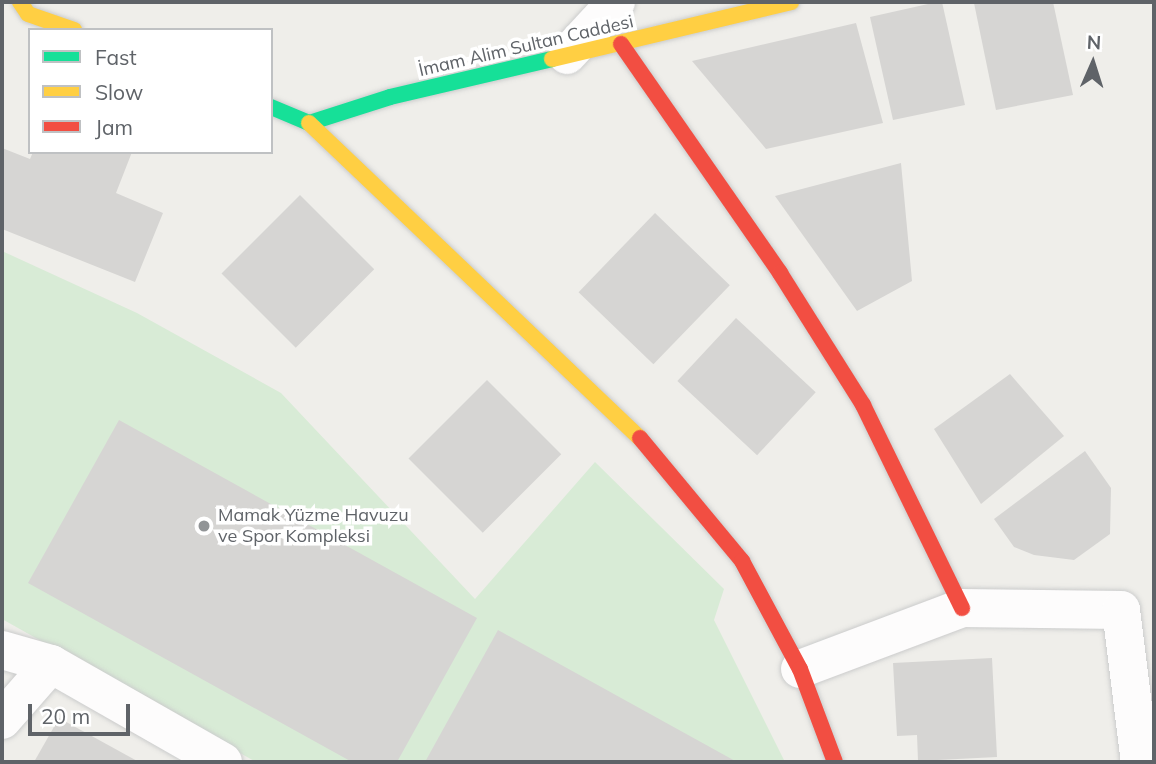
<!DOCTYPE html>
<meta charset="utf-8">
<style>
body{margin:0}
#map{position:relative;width:1156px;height:764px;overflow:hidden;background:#efeeea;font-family:Mulish,sans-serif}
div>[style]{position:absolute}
.green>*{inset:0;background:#d8ebd6}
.building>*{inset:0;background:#d6d5d3;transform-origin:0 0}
.roads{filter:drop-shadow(0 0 2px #cbcccc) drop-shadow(0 0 2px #cbcccc)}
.street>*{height:38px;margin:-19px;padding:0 19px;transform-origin:19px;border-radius:19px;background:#fdfcfc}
.fast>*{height:16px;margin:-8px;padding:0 8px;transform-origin:8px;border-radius:8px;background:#16e098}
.slow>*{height:16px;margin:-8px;padding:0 8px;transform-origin:8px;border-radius:8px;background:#ffcf43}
.jam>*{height:16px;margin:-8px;padding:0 8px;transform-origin:8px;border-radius:8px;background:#f24e42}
.dots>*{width:19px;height:19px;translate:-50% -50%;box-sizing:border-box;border:4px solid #fff;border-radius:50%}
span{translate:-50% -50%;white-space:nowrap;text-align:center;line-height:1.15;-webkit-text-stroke:7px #fff;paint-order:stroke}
.street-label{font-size:18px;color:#5f6368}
.poi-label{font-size:18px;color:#5f6368}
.left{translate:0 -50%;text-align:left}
.frame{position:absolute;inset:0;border:4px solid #5f6368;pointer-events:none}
.legend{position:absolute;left:28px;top:28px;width:245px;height:126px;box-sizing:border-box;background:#fff;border:2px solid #bfc1c3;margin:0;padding:9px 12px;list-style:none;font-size:21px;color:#5f6368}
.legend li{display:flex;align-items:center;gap:14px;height:35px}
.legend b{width:35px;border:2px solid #bfc1c3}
.north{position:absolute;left:1058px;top:28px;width:70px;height:70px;-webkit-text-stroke:5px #fff;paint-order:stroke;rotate:3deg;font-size:19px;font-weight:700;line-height:28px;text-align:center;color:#5f6368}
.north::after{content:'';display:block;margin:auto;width:24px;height:32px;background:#5f6368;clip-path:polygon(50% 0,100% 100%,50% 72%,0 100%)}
.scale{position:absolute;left:28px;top:704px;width:102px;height:32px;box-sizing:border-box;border:4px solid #5f6368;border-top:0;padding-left:9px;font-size:21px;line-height:24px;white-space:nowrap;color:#5f6368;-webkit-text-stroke:5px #fff;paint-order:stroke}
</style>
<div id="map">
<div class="green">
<div style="clip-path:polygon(2px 251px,137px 313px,281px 393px,475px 599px,595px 462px,724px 589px,714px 620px,785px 762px,256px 762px,2px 619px)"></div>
</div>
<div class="building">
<div style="clip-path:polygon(937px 2px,942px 2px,965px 105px,893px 120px,870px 17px)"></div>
<div style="clip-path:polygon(981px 2px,1053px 2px,1073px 95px,996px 110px,974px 3px)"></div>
<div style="clip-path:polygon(856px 23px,883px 123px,766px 149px,692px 61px)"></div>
<div style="clip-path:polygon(2px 148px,30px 159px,33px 152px,132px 152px,116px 193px,163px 213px,135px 282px,2px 229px)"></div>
<div style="clip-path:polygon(901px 163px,912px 281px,857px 311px,775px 196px)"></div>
<div style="left:300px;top:195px;width:105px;height:111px;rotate:45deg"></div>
<div style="left:655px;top:213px;width:104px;height:110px;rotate:44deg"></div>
<div style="left:736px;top:318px;width:109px;height:86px;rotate:43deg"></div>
<div style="clip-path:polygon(1010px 374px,1064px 436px,981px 504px,934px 429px)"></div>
<div style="left:487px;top:380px;width:105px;height:111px;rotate:45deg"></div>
<div style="clip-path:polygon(119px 420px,477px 618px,397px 762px,352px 762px,28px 583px)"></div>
<div style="clip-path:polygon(1085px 451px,1111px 488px,1110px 534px,1074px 560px,1034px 555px,1014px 547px,994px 519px)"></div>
<div style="clip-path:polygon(498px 630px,737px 762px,425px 762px)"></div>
<div style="clip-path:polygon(992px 658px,997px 757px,918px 761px,917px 735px,897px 736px,893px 663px)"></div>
<div style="clip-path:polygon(59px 718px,139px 762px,34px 762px)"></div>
</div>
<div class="roads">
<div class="street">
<div style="left:567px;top:55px;width:72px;rotate:-47.2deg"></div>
<div style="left:2px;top:650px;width:51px;rotate:15.9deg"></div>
<div style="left:51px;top:664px;width:198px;rotate:29.7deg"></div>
<div style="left:800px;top:669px;width:173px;rotate:-20.6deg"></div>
<div style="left:962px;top:608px;width:159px;rotate:0.7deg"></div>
<div style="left:1121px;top:610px;width:153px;rotate:82.9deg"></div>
<div style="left:2px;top:720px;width:74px;rotate:-48.8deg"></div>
</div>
<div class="fast">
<div style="left:271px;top:107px;width:41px;rotate:22.8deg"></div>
<div style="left:309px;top:123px;width:85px;rotate:-17.8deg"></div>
<div style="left:390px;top:97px;width:166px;rotate:-13.2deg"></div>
</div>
<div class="slow">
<div style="left:20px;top:2px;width:14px;rotate:56deg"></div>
<div style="left:28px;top:14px;width:49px;rotate:19.2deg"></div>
<div style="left:552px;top:59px;width:246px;rotate:-13.4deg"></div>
<div style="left:309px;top:123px;width:457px;rotate:43.6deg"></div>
</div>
<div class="jam">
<div style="left:621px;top:44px;width:279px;rotate:55.2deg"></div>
<div style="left:780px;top:273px;width:156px;rotate:57.8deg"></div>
<div style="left:863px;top:405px;width:226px;rotate:64deg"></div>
<div style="left:640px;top:438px;width:160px;rotate:50.3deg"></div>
<div style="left:742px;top:561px;width:123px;rotate:61.8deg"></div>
<div style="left:800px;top:669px;width:99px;rotate:69.4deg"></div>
</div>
</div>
<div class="dots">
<div style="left:204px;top:526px;background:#919496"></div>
</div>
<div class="street-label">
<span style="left:526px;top:46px;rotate:-13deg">İmam Alim Sultan Caddesi</span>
</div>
<div class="poi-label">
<span class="left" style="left:218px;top:526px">Mamak Yüzme Havuzu<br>ve Spor Kompleksi</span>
</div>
<div class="frame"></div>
<ul class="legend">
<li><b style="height:9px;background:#16e098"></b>Fast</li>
<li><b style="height:9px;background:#ffcf43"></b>Slow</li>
<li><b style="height:9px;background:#f24e42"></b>Jam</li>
</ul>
<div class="north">N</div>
<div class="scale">20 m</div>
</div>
